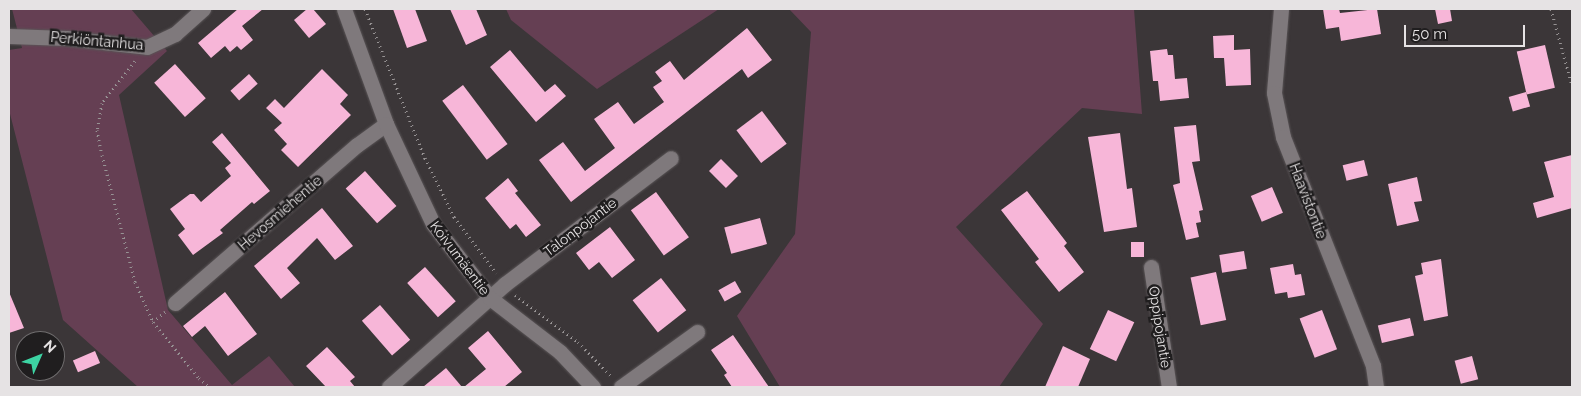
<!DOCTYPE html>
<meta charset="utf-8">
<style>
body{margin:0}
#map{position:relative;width:1581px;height:396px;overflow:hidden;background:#3b3638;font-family:Raleway,sans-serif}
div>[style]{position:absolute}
.green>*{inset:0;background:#653f53}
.building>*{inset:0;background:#f7b6d8;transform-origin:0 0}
.path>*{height:3px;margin-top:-1.5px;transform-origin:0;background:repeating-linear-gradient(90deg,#979394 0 1px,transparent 0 5px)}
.roads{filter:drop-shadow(0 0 1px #595456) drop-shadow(0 0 1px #595456)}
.street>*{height:15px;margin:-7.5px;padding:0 7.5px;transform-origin:7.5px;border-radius:7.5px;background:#7f797c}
.secondary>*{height:15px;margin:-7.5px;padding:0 7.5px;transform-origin:7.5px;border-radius:7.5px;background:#7f797c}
span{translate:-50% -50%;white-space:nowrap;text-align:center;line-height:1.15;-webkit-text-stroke:5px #201e1f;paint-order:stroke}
.street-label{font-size:14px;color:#e6e3e4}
.frame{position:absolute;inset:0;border:10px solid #e6e3e4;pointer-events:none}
.north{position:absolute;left:15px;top:331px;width:50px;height:50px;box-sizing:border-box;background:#201e1f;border:1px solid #6f6d6e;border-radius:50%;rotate:46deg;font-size:14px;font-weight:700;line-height:20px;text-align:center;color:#e6e3e4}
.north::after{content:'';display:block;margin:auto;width:18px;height:22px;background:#3dd4a3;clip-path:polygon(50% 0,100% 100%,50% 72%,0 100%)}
.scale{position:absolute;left:1404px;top:25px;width:121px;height:22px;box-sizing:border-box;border:2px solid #e6e3e4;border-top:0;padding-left:6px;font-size:15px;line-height:18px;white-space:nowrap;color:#e6e3e4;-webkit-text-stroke:4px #201e1f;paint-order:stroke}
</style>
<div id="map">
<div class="green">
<div style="clip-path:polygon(12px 9px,131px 9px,167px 51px,119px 95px,168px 310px,232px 385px,269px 356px,295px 387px,138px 387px,63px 320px,9px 110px,9px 50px,22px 48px)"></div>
<div style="clip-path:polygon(506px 9px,719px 9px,597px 89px,511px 20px)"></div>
<div style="clip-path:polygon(789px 9px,1134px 9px,1142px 114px,1082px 108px,956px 227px,1043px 324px,999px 387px,780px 387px,737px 316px,795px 234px,811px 32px)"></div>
</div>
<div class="building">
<div style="clip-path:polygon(238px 9px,263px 9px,242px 26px,253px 40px,241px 50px,237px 46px,230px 52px,225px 46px,211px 58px,198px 43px)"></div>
<div style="clip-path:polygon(307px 9px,313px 9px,326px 24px,309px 38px,294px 20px)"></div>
<div style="clip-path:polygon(393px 9px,415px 9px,427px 41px,407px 48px)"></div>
<div style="clip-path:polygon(450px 9px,476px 9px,487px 35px,466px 45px)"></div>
<div style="clip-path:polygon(1323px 9px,1339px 9px,1340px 13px,1377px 9px,1381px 34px,1341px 41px,1339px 27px,1326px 29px)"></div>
<div style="clip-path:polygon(1435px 9px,1450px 9px,1452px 21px,1438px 24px)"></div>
<div style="clip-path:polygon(747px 28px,772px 60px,748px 78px,742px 69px,571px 202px,539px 160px,563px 142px,585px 171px,615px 148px,594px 119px,618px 102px,634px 124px,664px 102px,653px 87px,662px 81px,655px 72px,670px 61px,684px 80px)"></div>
<div style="clip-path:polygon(1234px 35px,1234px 50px,1250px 49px,1251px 85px,1226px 86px,1224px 58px,1214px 58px,1213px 36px)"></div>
<div style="left:1545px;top:45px;width:44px;height:29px;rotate:77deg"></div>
<div style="clip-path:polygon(1167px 49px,1168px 55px,1173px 55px,1175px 79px,1187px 78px,1189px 98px,1160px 101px,1158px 81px,1153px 81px,1150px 51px)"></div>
<div style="clip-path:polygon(510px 50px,545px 92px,555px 84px,566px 96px,536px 122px,490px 67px)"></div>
<div style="left:175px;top:64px;width:46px;height:28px;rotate:48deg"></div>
<div style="clip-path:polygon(322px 69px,348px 95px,340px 104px,351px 115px,298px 167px,281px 150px,287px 144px,274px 130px,282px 123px,266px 108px,275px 99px,284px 108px)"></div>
<div style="left:249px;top:74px;width:13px;height:25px;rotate:48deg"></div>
<div style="left:463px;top:85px;width:74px;height:26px;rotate:53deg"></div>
<div style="left:1526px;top:92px;width:15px;height:18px;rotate:74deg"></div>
<div style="left:762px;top:111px;width:41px;height:32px;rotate:53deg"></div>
<div style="clip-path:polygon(1196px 125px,1200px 161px,1192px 162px,1203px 210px,1199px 211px,1201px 222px,1196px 223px,1199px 237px,1186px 240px,1173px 185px,1180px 183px,1174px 127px)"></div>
<div style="clip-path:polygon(222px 133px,270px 191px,254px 204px,252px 202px,220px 230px,223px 233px,193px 255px,178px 235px,185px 229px,170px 209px,190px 194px,194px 194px,201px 202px,231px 176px,225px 168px,231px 163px,212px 142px)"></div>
<div style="clip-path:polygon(1120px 133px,1127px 189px,1132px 188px,1137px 227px,1104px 232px,1088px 137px)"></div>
<div style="clip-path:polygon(1572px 155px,1572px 208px,1537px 218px,1533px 203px,1554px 197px,1544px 162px)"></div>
<div style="left:721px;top:159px;width:24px;height:17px;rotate:45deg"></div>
<div style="left:1364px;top:160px;width:16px;height:22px;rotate:76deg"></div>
<div style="left:365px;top:171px;width:47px;height:26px;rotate:48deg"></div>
<div style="clip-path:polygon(1417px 177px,1422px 201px,1414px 202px,1419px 221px,1397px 226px,1388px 184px)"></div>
<div style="clip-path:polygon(508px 178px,518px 191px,515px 193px,541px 225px,526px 237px,516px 224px,510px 229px,485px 198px)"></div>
<div style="left:1272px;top:187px;width:28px;height:23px;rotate:67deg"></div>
<div style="clip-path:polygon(1027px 191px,1067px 243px,1064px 246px,1084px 272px,1059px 292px,1035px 262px,1039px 259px,1001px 210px)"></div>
<div style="left:656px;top:192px;width:56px;height:31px;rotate:54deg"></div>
<div style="clip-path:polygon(322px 208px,353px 246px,335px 260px,317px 238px,287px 268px,300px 283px,281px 299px,254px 266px)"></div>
<div style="left:760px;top:218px;width:27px;height:37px;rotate:75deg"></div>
<div style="clip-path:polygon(610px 227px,635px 260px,612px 278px,599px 262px,589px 270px,576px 253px)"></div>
<div style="left:1144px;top:242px;width:15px;height:13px;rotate:90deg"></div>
<div style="left:1244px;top:251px;width:18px;height:25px;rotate:81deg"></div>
<div style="clip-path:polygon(1441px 259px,1448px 316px,1424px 321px,1415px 276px,1423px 274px,1421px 263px)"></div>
<div style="clip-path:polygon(1293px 264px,1295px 275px,1301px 274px,1305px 295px,1288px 298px,1287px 292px,1275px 294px,1270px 268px)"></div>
<div style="left:425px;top:267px;width:46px;height:24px;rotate:48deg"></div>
<div style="left:1216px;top:272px;width:49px;height:26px;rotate:78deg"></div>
<div style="left:661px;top:278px;width:41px;height:36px;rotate:52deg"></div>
<div style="left:735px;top:281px;width:13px;height:19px;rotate:61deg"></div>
<div style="clip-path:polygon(9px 292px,24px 328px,9px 333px)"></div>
<div style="clip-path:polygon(225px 292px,257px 334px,228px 356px,205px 326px,192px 337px,183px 326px)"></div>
<div style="left:380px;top:305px;width:46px;height:24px;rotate:49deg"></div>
<div style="left:1108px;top:310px;width:29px;height:43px;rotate:25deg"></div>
<div style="left:1322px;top:310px;width:42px;height:24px;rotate:69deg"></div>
<div style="left:1410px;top:318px;width:18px;height:33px;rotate:77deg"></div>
<div style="clip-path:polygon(488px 331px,522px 372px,504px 387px,464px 387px,486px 369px,468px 348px)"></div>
<div style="clip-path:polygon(733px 335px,769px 387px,732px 387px,724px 375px,727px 373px,711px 350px)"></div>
<div style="clip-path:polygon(1063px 346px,1090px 359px,1078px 387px,1045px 387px)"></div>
<div style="clip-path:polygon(327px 347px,355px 377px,350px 381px,355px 387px,326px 387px,306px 366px)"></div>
<div style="left:95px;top:351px;width:13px;height:24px;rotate:67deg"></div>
<div style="left:1472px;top:356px;width:24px;height:18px;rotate:75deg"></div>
<div style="clip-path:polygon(446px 368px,462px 387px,423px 387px)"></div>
</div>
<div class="path">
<div style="left:365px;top:9px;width:161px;rotate:68.1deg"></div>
<div style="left:425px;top:158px;width:66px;rotate:63.8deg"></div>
<div style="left:454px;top:217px;width:70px;rotate:53.1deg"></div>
<div style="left:1551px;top:9px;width:80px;rotate:74.7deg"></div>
<div style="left:135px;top:61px;width:53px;rotate:128.2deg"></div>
<div style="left:102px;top:103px;width:27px;rotate:100deg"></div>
<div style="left:97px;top:130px;width:25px;rotate:79deg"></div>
<div style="left:102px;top:155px;width:131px;rotate:75.4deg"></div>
<div style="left:135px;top:282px;width:44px;rotate:65.8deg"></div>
<div style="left:153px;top:322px;width:72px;rotate:50.6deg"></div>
<div style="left:199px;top:378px;width:14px;rotate:39deg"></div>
<div style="left:515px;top:295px;width:79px;rotate:36.7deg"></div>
<div style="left:578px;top:342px;width:47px;rotate:45.9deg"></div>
<div style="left:153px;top:322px;width:16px;rotate:-40deg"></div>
</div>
<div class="roads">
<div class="street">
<div style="left:1281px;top:9px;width:84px;rotate:94.8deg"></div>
<div style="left:1274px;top:93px;width:45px;rotate:78.4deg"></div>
<div style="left:1283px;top:137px;width:246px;rotate:68.5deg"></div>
<div style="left:1373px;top:366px;width:21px;rotate:82deg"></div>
<div style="left:9px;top:36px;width:57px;rotate:2deg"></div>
<div style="left:66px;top:38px;width:81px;rotate:6.3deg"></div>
<div style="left:147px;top:47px;width:31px;rotate:-25deg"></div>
<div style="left:175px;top:34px;width:38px;rotate:-42deg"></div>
<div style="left:1151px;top:267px;width:121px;rotate:81.5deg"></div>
<div style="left:175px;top:303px;width:241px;rotate:-41deg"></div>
<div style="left:357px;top:145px;width:36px;rotate:-36deg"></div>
<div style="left:389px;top:387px;width:155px;rotate:-41.6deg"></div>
<div style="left:505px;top:284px;width:208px;rotate:-37.2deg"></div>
<div style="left:621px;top:387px;width:94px;rotate:-35.9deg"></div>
</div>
<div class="secondary">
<div style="left:344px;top:9px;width:122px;rotate:69.9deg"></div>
<div style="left:386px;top:124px;width:110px;rotate:64.8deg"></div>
<div style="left:433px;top:224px;width:93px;rotate:52.4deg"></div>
<div style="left:490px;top:298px;width:88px;rotate:37.6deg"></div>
<div style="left:560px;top:352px;width:48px;rotate:46.7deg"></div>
</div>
</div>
<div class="street-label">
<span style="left:97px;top:41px;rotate:5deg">Perkiöntanhua</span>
<span style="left:1308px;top:201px;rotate:69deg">Haavistontie</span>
<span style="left:280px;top:213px;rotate:-41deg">Hevosmiehentie</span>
<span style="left:580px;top:227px;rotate:-37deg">Talonpojantie</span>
<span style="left:460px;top:258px;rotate:53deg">Koivumäentie</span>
<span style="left:1160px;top:327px;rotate:81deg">Oppipojantie</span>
</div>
<div class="frame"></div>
<div class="north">N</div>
<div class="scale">50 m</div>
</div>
